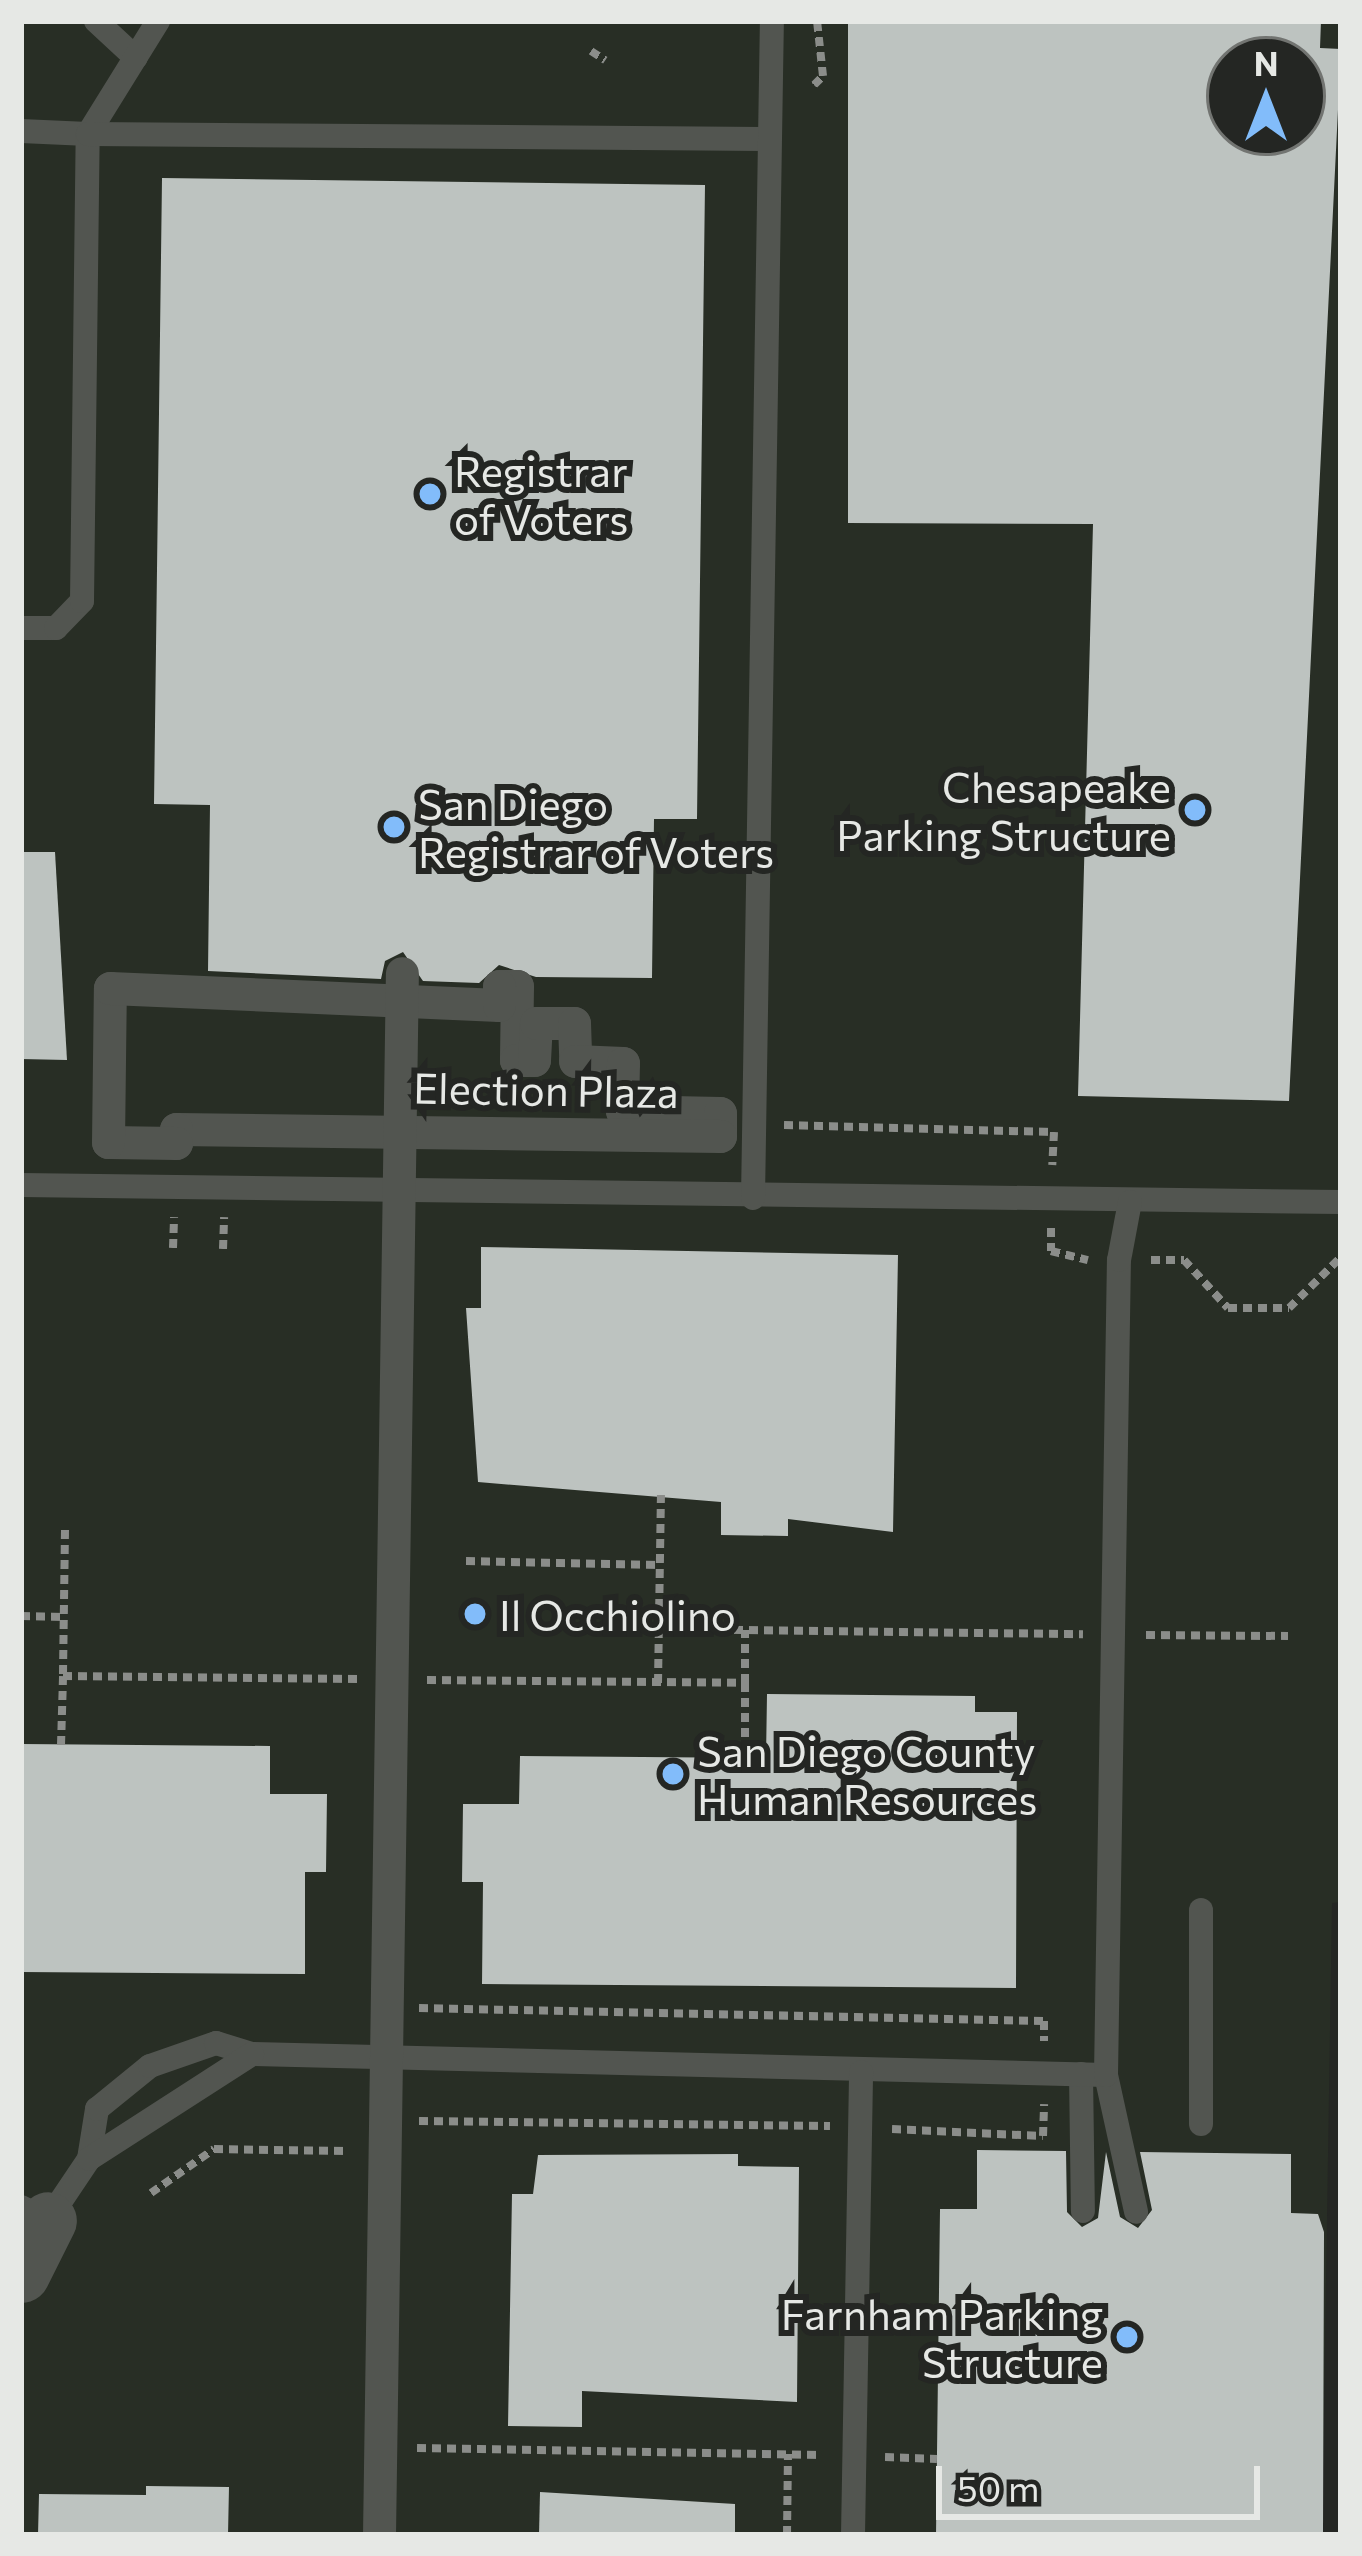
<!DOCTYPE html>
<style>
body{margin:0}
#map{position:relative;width:1362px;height:2556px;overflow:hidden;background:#242623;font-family:Commissioner,sans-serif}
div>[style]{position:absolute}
.built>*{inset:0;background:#282e25}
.building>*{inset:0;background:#bdc3c0}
.path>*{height:8px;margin-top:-4px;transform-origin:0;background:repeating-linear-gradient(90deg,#8b8d8a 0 9px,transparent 0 15px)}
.service>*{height:24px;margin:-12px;padding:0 12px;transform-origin:12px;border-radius:12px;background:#525550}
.pedestrian>*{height:33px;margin:-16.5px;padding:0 16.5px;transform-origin:16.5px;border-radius:16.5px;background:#525550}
.tertiary>*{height:57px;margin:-28.5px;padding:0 28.5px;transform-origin:28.5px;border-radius:28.5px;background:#525550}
.dots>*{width:33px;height:33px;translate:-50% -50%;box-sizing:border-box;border:6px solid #242623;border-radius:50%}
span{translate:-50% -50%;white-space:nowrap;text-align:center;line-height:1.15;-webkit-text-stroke:12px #242623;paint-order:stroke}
.poi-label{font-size:42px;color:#e6e8e5}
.left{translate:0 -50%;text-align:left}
.right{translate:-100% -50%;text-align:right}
.street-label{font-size:42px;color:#e6e8e5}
.frame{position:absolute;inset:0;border:24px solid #e6e8e5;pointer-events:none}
.north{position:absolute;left:1206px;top:36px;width:120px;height:120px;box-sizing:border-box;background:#242623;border:3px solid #727471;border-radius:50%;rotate:0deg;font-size:33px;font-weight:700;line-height:48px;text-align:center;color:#e6e8e5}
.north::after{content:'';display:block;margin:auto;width:42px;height:54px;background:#82bcfa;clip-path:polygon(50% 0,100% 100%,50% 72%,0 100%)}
.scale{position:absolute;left:936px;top:2466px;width:324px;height:54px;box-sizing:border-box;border:6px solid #e6e8e5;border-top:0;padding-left:15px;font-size:36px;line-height:42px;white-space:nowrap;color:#e6e8e5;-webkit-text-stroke:9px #242623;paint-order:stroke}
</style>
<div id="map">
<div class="built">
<div style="clip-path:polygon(evenodd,21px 21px,1341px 21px,1341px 1902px,1332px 1903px,1322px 2535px,21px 2535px,21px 21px,1230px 60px,1302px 60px,1302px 132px,1230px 132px,1230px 60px)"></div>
</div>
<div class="building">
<div style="clip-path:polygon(evenodd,848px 21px,1321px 21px,1320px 48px,1341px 49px,1289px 1101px,1078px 1096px,1093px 524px,848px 523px,848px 21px,1230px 60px,1302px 60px,1302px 132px,1230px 132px,1230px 60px)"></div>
<div style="clip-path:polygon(162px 178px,705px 185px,697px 819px,654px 819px,652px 978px,536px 977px,499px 965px,479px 983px,423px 981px,403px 952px,385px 961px,381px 979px,208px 971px,210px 805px,154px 804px)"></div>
<div style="clip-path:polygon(21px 852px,55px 852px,67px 1060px,21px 1059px)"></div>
<div style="clip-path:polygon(481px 1247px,898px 1255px,893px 1532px,788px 1519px,788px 1536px,721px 1535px,721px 1502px,478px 1482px,466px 1308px,481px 1308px)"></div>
<div style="clip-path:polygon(767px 1694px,975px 1696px,975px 1712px,1017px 1712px,1016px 1988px,482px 1984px,483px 1882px,462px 1882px,463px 1804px,519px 1804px,520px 1756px,766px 1758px)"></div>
<div style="clip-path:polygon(21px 1744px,270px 1746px,270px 1794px,327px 1794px,326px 1872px,305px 1872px,305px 1974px,21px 1972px)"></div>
<div style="clip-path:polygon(977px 2150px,1066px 2151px,1067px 2212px,1082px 2227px,1098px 2218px,1106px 2152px,1120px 2217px,1138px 2228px,1152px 2210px,1140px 2152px,1291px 2154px,1291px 2213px,1318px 2214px,1324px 2232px,1323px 2535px,936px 2535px,940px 2209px,977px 2209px)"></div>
<div style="clip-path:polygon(738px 2154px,738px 2166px,799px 2167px,797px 2402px,582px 2391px,582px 2427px,508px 2426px,512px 2194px,533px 2194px,538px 2155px)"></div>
<div style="clip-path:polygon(146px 2486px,229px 2487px,228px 2535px,38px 2535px,39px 2494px,146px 2495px)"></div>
<div style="clip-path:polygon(540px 2492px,735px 2504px,735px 2535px,539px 2535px)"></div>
</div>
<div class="path">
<div style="left:591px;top:51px;width:17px;rotate:33deg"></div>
<div style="left:814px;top:85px;width:13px;rotate:-45deg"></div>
<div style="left:823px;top:76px;width:55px;rotate:-96.2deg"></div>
<div style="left:784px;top:1125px;width:270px;rotate:1.5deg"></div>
<div style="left:1054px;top:1132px;width:33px;rotate:93deg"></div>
<div style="left:1051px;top:1228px;width:23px;rotate:90deg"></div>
<div style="left:1051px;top:1251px;width:38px;rotate:14deg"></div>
<div style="left:173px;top:1248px;width:31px;rotate:-88deg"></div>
<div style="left:223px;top:1249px;width:32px;rotate:-88deg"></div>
<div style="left:1151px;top:1260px;width:33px"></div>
<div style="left:1184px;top:1260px;width:65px;rotate:47.5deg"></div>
<div style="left:1228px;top:1308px;width:61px"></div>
<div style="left:1289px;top:1308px;width:69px;rotate:-44.4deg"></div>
<div style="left:65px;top:1530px;width:146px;rotate:90.8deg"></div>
<div style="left:63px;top:1676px;width:295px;rotate:0.6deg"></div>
<div style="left:466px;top:1561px;width:194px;rotate:1.2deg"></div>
<div style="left:21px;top:1616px;width:43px;rotate:1.3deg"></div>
<div style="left:659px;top:1629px;width:424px;rotate:0.7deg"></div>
<div style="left:1146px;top:1635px;width:142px;rotate:0.4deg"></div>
<div style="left:427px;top:1680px;width:318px;rotate:0.5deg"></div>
<div style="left:745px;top:1683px;width:53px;rotate:-90deg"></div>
<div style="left:658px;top:1683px;width:188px;rotate:-89.1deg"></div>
<div style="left:745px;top:1683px;width:75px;rotate:90deg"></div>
<div style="left:61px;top:1745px;width:69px;rotate:-88.3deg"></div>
<div style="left:419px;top:2008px;width:625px;rotate:1.19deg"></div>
<div style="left:1044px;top:2021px;width:20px;rotate:90deg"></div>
<div style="left:419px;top:2121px;width:411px;rotate:0.7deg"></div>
<div style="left:892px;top:2129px;width:151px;rotate:2.7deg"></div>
<div style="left:1043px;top:2136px;width:32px;rotate:-88deg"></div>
<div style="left:151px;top:2193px;width:77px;rotate:-34.9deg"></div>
<div style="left:214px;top:2149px;width:134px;rotate:0.9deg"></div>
<div style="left:417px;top:2448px;width:405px;rotate:1deg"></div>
<div style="left:885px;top:2457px;width:52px;rotate:2.2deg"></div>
<div style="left:787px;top:2535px;width:81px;rotate:-89.3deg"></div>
</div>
<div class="service">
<div style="left:96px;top:21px;width:54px;rotate:42.8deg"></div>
<div style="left:21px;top:131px;width:67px;rotate:2.6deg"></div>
<div style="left:88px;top:134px;width:133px;rotate:-58.2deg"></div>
<div style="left:21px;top:628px;width:35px"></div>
<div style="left:56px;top:628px;width:37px;rotate:-46deg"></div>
<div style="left:82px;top:601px;width:467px;rotate:-89.3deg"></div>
<div style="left:88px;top:134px;width:680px;rotate:0.42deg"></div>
<div style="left:21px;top:1185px;width:1320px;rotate:0.74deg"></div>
<div style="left:753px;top:1198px;width:1177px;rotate:-89.08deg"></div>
<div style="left:1201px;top:1910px;width:214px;rotate:90deg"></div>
<div style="left:1081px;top:2074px;width:137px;rotate:89.2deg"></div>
<div style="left:1106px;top:2075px;width:140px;rotate:77.6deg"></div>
<div style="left:89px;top:2159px;width:51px;rotate:-80.9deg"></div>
<div style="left:97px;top:2109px;width:68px;rotate:-39.1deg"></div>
<div style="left:150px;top:2066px;width:70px;rotate:-19.2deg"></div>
<div style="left:216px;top:2043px;width:38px;rotate:17deg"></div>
<div style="left:252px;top:2054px;width:854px;rotate:1.41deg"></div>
<div style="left:1106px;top:2075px;width:815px;rotate:-89.09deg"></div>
<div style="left:1119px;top:1260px;width:59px;rotate:-79.3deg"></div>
<div style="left:21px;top:2207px;width:30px;rotate:26deg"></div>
<div style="left:48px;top:2220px;width:73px;rotate:-56.1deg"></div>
<div style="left:89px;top:2159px;width:194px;rotate:-32.8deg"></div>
<div style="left:853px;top:2535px;width:463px;rotate:-89deg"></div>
</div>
<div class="pedestrian">
<div style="left:499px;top:986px;width:18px"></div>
<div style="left:517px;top:986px;width:74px;rotate:90.8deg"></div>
<div style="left:516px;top:1060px;width:18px"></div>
<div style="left:534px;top:1060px;width:37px;rotate:-87deg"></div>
<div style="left:536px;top:1023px;width:38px"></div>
<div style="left:574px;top:1023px;width:38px;rotate:88deg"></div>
<div style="left:575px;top:1061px;width:48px;rotate:2.4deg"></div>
<div style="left:623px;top:1063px;width:48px;rotate:91.2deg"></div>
<div style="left:622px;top:1111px;width:98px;rotate:1.2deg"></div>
<div style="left:720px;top:1113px;width:23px;rotate:90deg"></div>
<div style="left:720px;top:1136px;width:544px;rotate:-179.26deg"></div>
<div style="left:176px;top:1129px;width:14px;rotate:90deg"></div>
<div style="left:176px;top:1143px;width:68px;rotate:-179.2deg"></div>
<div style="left:108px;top:1142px;width:154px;rotate:-89.3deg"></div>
<div style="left:110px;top:988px;width:389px;rotate:2.5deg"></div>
<div style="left:499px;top:1005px;width:19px;rotate:-90deg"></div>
<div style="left:379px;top:2535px;width:1562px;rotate:-89.16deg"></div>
</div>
<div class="tertiary">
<div style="left:21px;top:2274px;width:60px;rotate:-63.4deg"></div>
</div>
<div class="dots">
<div style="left:430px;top:494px;background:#82bcfa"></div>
<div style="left:1195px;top:810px;background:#82bcfa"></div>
<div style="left:394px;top:827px;background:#82bcfa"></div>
<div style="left:475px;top:1614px;background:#82bcfa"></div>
<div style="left:673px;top:1774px;background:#82bcfa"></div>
<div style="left:1127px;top:2337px;background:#82bcfa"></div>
</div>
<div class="poi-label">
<span class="left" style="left:454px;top:494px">Registrar<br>of Voters</span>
<span class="right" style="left:1171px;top:810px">Chesapeake<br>Parking Structure</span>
<span class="left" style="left:418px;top:827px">San Diego<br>Registrar of Voters</span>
<span class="left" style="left:499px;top:1614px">Il Occhiolino</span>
<span class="left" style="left:697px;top:1774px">San Diego County<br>Human Resources</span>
<span class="right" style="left:1103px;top:2337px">Farnham Parking<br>Structure</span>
</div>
<div class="street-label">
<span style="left:546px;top:1089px;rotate:1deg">Election Plaza</span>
</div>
<div class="frame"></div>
<div class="north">N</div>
<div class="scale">50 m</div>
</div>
